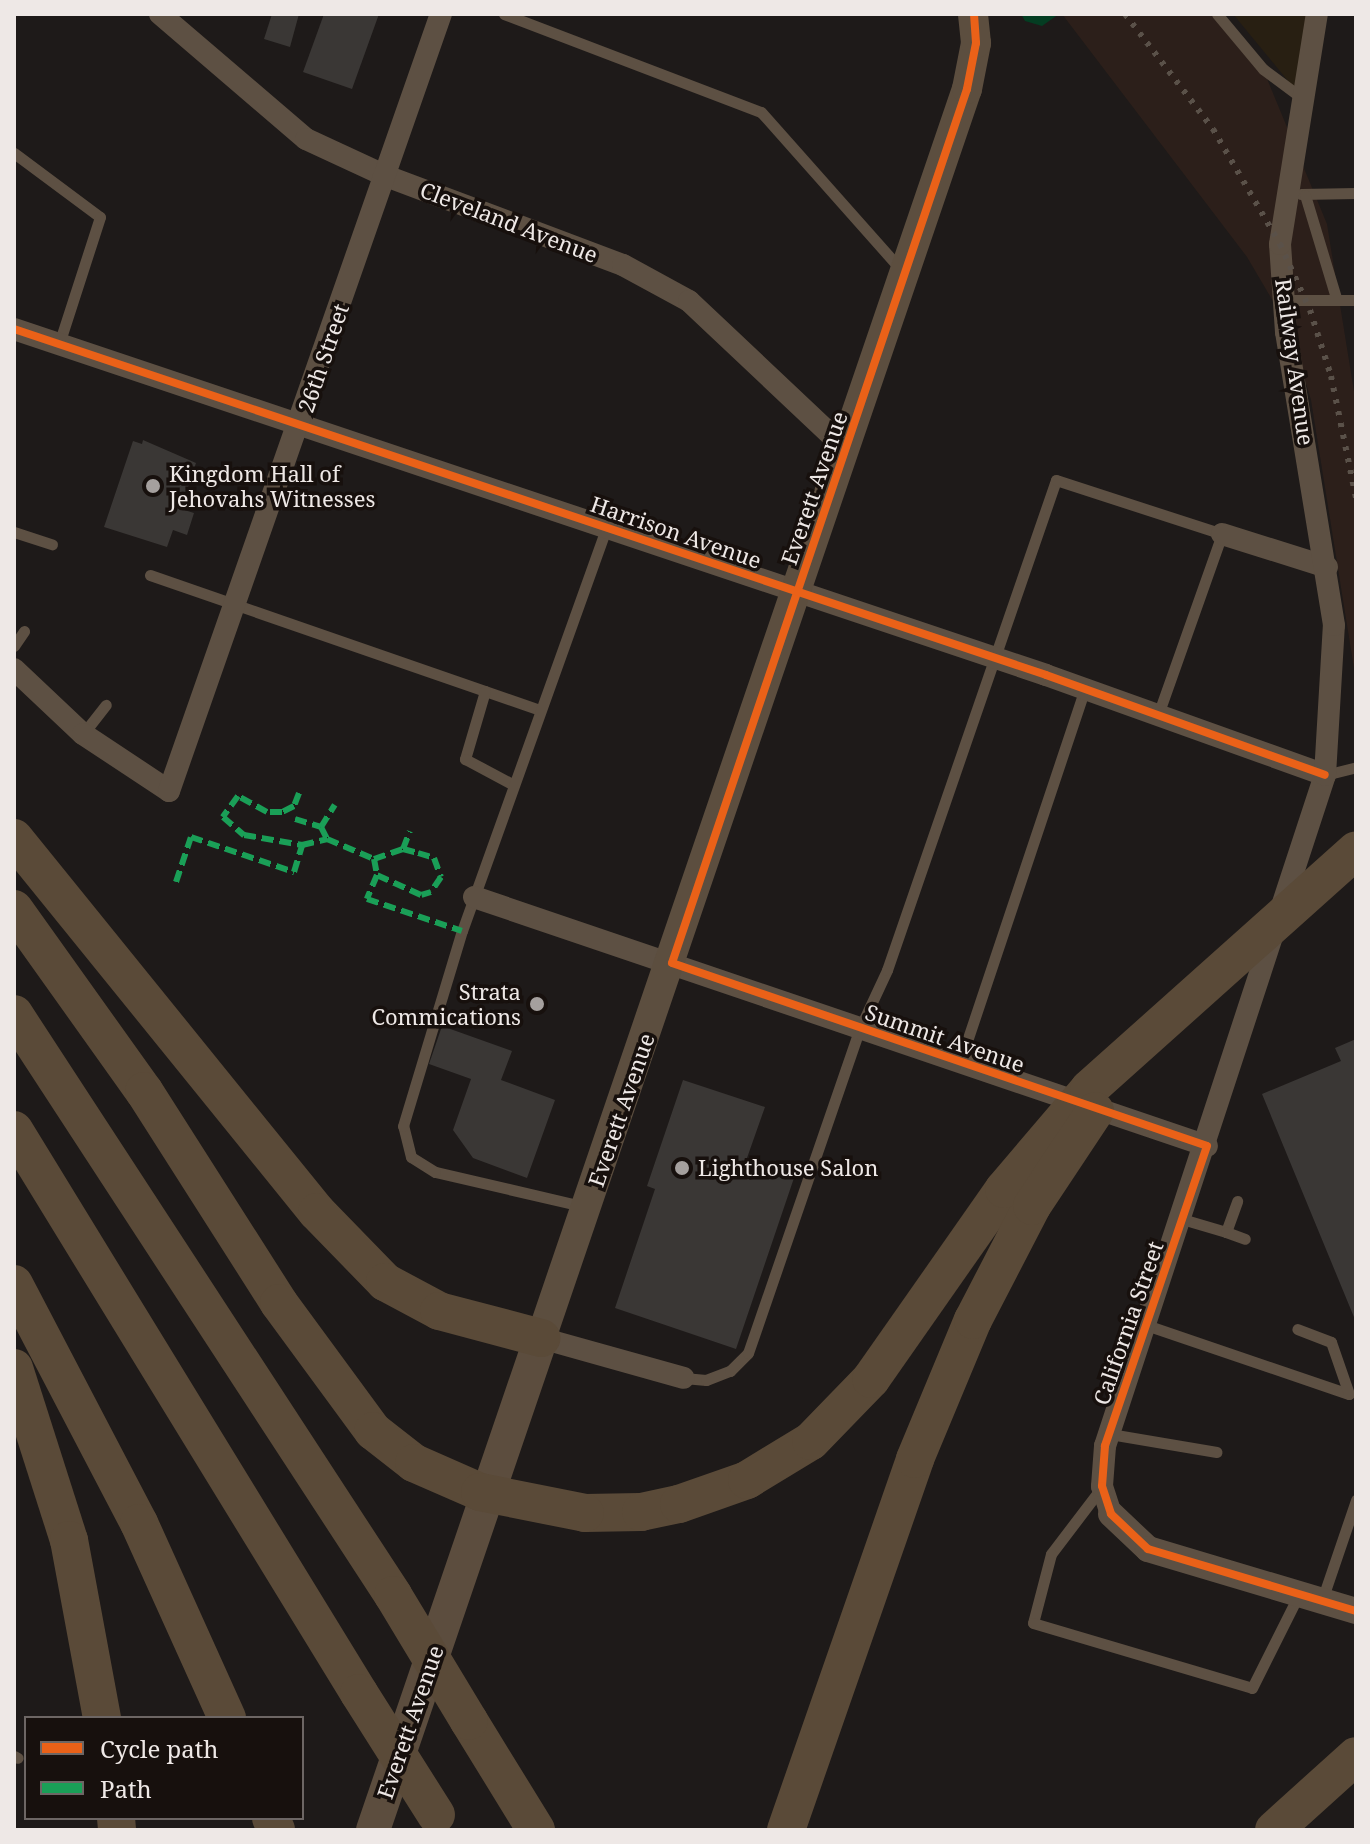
<!DOCTYPE html>
<style>
body{margin:0}
#map{position:relative;width:1370px;height:1844px;overflow:hidden;background:#1e1a19;font-family:"Noto Serif",serif}
div>[style]{position:absolute}
.industrial>*{inset:0;background:#281f12}
.built>*{inset:0;background:#2c1f1a}
.green>*{inset:0;background:#043d22}
.building>*{inset:0;background:#3a3735}
.service>*{height:11px;margin:-5.5px;padding:0 5.5px;transform-origin:5.5px;border-radius:5.5px;background:#5d5043}
.minor>*{height:22px;margin:-11px;padding:0 11px;transform-origin:11px;border-radius:11px;background:#5d5043}
.tertiary>*{height:26px;margin:-13px;padding:0 13px;transform-origin:13px;border-radius:13px;background:#5d5043}
.secondary>*{height:30px;margin:-15px;padding:0 15px;transform-origin:15px;border-radius:15px;background:#5c4e3f}
.primary>*{height:34px;margin:-17px;padding:0 17px;transform-origin:17px;border-radius:17px;background:#5c4d3e}
.motorway>*{height:38px;margin:-19px;padding:0 19px;transform-origin:19px;border-radius:19px;background:#5a4a38}
.rail>*{height:6px;margin-top:-3px;transform-origin:0;background:repeating-linear-gradient(90deg,#5a5149 0 4px,transparent 0 12px)}
.motorway-bridge>*{height:38px;margin:-19px;padding:0 19px;transform-origin:19px;border-radius:19px;background:#5a4a38}
.quiet>*{height:6px;margin-top:-3px;transform-origin:0;background:repeating-linear-gradient(90deg,#1a9f57 0 12px,transparent 0 18px)}
.cycleway>*{height:8px;margin:-4px;padding:0 4px;transform-origin:4px;border-radius:4px;background:#ea6118}
.dots>*{width:22px;height:22px;translate:-50% -50%;box-sizing:border-box;border:4px solid #17100d;border-radius:50%}
span{translate:-50% -50%;white-space:nowrap;text-align:center;line-height:1.15;-webkit-text-stroke:7px #17100d;paint-order:stroke}
.street-label{font-size:22px;color:#eee8e6}
.poi-label{font-size:22px;color:#eee8e6}
.left{translate:0 -50%;text-align:left}
.right{translate:-100% -50%;text-align:right}
.frame{position:absolute;inset:0;border:16px solid #eee8e6;pointer-events:none}
.legend{position:absolute;left:24px;top:1716px;width:280px;height:104px;box-sizing:border-box;background:#17100d;border:2px solid #6d6664;margin:0;padding:10px 14px;list-style:none;font-size:24px;color:#eee8e6}
.legend li{display:flex;align-items:center;gap:16px;height:40px}
.legend b{width:40px;border:2px solid #6d6664}
</style>
<div id="map">
<div class="industrial">
<div style="clip-path:polygon(1233px 14px,1317px 14px,1302px 98px)"></div>
</div>
<div class="built">
<div style="clip-path:polygon(1062px 14px,1217px 14px,1263px 69px,1327px 224px,1356px 404px,1356px 681px,1311px 400px,1290px 330px,1247px 257px)"></div>
</div>
<div class="green">
<div style="clip-path:polygon(1021px 14px,1059px 14px,1042px 26px,1025px 21px)"></div>
</div>
<div class="building">
<div style="clip-path:polygon(272px 14px,299px 14px,290px 47px,264px 39px)"></div>
<div style="clip-path:polygon(324px 14px,379px 14px,352px 89px,303px 72px)"></div>
<div style="clip-path:polygon(143px 440px,196px 463px,181px 509px,194px 513px,187px 535px,173px 530px,167px 547px,104px 527px,133px 441px,142px 444px)"></div>
<div style="clip-path:polygon(442px 1026px,512px 1051px,501px 1080px,555px 1100px,527px 1178px,473px 1158px,453px 1130px,471px 1079px,429px 1064px)"></div>
<div style="clip-path:polygon(1356px 1039px,1356px 1322px,1262px 1094px,1341px 1061px,1335px 1048px)"></div>
<div style="clip-path:polygon(683px 1080px,765px 1107px,747px 1158px,795px 1175px,736px 1349px,615px 1308px,655px 1189px,647px 1186px)"></div>
</div>
<div class="service">
<div style="left:504px;top:14px;width:275px;rotate:20.9deg"></div>
<div style="left:761px;top:112px;width:213px;rotate:48.4deg"></div>
<div style="left:1217px;top:14px;width:72px;rotate:50.1deg"></div>
<div style="left:1263px;top:69px;width:49px;rotate:36.6deg"></div>
<div style="left:14px;top:153px;width:107px;rotate:36.7deg"></div>
<div style="left:100px;top:217px;width:133px;rotate:107.9deg"></div>
<div style="left:1301px;top:194px;width:55px;rotate:-1deg"></div>
<div style="left:1305px;top:195px;width:108px;rotate:73.2deg"></div>
<div style="left:1285px;top:300px;width:71px"></div>
<div style="left:14px;top:532px;width:40px;rotate:18deg"></div>
<div style="left:150px;top:575px;width:413px;rotate:19.1deg"></div>
<div style="left:14px;top:646px;width:18px;rotate:-56deg"></div>
<div style="left:485px;top:691px;width:71px;rotate:106.4deg"></div>
<div style="left:465px;top:759px;width:55px;rotate:28deg"></div>
<div style="left:83px;top:734px;width:37px;rotate:-52deg"></div>
<div style="left:1325px;top:775px;width:32px;rotate:-14deg"></div>
<div style="left:960px;top:1062px;width:393px;rotate:-71.5deg"></div>
<div style="left:586px;top:1207px;width:155px;rotate:-166.9deg"></div>
<div style="left:435px;top:1172px;width:28px;rotate:-148deg"></div>
<div style="left:411px;top:1157px;width:32px;rotate:-104deg"></div>
<div style="left:403px;top:1126px;width:204px;rotate:-73.2deg"></div>
<div style="left:462px;top:931px;width:429px;rotate:-70.3deg"></div>
<div style="left:1182px;top:1219px;width:46px;rotate:16.5deg"></div>
<div style="left:1226px;top:1232px;width:33px;rotate:-70deg"></div>
<div style="left:1226px;top:1232px;width:20px;rotate:20deg"></div>
<div style="left:1146px;top:1325px;width:214px;rotate:18.8deg"></div>
<div style="left:1349px;top:1394px;width:55px;rotate:-109.1deg"></div>
<div style="left:1331px;top:1342px;width:36px;rotate:-159deg"></div>
<div style="left:684px;top:1378px;width:22px;rotate:5deg"></div>
<div style="left:706px;top:1380px;width:26px;rotate:-21deg"></div>
<div style="left:730px;top:1371px;width:25px;rotate:-45deg"></div>
<div style="left:748px;top:1353px;width:344px;rotate:-71deg"></div>
<div style="left:860px;top:1028px;width:64px;rotate:-65deg"></div>
<div style="left:887px;top:970px;width:518px;rotate:-70.97deg"></div>
<div style="left:1056px;top:480px;width:175px;rotate:18deg"></div>
<div style="left:1222px;top:534px;width:192px;rotate:109.5deg"></div>
<div style="left:1110px;top:1434px;width:108px;rotate:9.6deg"></div>
<div style="left:1102px;top:1487px;width:84px;rotate:127.3deg"></div>
<div style="left:1051px;top:1554px;width:71px;rotate:104.6deg"></div>
<div style="left:1033px;top:1623px;width:228px;rotate:16.5deg"></div>
<div style="left:1252px;top:1688px;width:105px;rotate:-63.4deg"></div>
<div style="left:1322px;top:1600px;width:106px;rotate:-71.2deg"></div>
<div style="left:14px;top:1756px;width:4px;rotate:27deg"></div>
</div>
<div class="minor">
<div style="left:160px;top:14px;width:192px;rotate:40.6deg"></div>
<div style="left:306px;top:139px;width:88px;rotate:24.8deg"></div>
<div style="left:386px;top:176px;width:253px;rotate:20.6deg"></div>
<div style="left:623px;top:265px;width:75px;rotate:28.6deg"></div>
<div style="left:689px;top:301px;width:216px;rotate:43.3deg"></div>
<div style="left:14px;top:329px;width:1088px;rotate:18.53deg"></div>
<div style="left:1046px;top:675px;width:296px;rotate:19.7deg"></div>
<div style="left:1222px;top:534px;width:110px;rotate:17.4deg"></div>
<div style="left:14px;top:669px;width:95px;rotate:43.3deg"></div>
<div style="left:83px;top:734px;width:103px;rotate:33.5deg"></div>
<div style="left:169px;top:791px;width:823px;rotate:-70.71deg"></div>
<div style="left:474px;top:897px;width:774px;rotate:18.76deg"></div>
<div style="left:541px;top:1338px;width:148px;rotate:15.6deg"></div>
<div style="left:1111px;top:1514px;width:29px;rotate:-108deg"></div>
<div style="left:1102px;top:1486px;width:40px;rotate:-85.7deg"></div>
<div style="left:1105px;top:1446px;width:706px;rotate:-71.85deg"></div>
<div style="left:1325px;top:775px;width:150px;rotate:-86.6deg"></div>
<div style="left:1334px;top:625px;width:297px;rotate:-99.3deg"></div>
<div style="left:1286px;top:332px;width:88px;rotate:-93.9deg"></div>
<div style="left:1280px;top:244px;width:233px;rotate:-80.9deg"></div>
</div>
<div class="tertiary">
<div style="left:1111px;top:1514px;width:51px;rotate:43.4deg"></div>
<div style="left:1148px;top:1549px;width:217px;rotate:16.6deg"></div>
</div>
<div class="secondary">
<div style="left:541px;top:1338px;width:1320px;rotate:-71.17deg"></div>
<div style="left:967px;top:89px;width:47px;rotate:-78.9deg"></div>
<div style="left:976px;top:43px;width:29px;rotate:-96deg"></div>
</div>
<div class="primary">
<div style="left:373px;top:1830px;width:520px;rotate:-71.15deg"></div>
</div>
<div class="motorway">
<div style="left:14px;top:838px;width:481px;rotate:51deg"></div>
<div style="left:317px;top:1212px;width:98px;rotate:45.8deg"></div>
<div style="left:385px;top:1282px;width:61px;rotate:28.2deg"></div>
<div style="left:439px;top:1311px;width:106px;rotate:14.8deg"></div>
<div style="left:14px;top:909px;width:224px;rotate:54.5deg"></div>
<div style="left:144px;top:1091px;width:251px;rotate:57.5deg"></div>
<div style="left:279px;top:1303px;width:159px;rotate:53.7deg"></div>
<div style="left:373px;top:1431px;width:52px;rotate:38deg"></div>
<div style="left:14px;top:1014px;width:694px;rotate:56.88deg"></div>
<div style="left:14px;top:1130px;width:660px;rotate:58.5deg"></div>
<div style="left:14px;top:1284px;width:270px;rotate:62.4deg"></div>
<div style="left:139px;top:1523px;width:214px;rotate:65.7deg"></div>
<div style="left:14px;top:1368px;width:181px;rotate:72.3deg"></div>
<div style="left:69px;top:1540px;width:181px;rotate:79.5deg"></div>
<div style="left:585px;top:1513px;width:56px;rotate:-1deg"></div>
<div style="left:641px;top:1512px;width:39px;rotate:-12deg"></div>
<div style="left:679px;top:1504px;width:72px;rotate:-19.4deg"></div>
<div style="left:747px;top:1480px;width:75px;rotate:-31.4deg"></div>
<div style="left:811px;top:1441px;width:86px;rotate:-45.9deg"></div>
<div style="left:871px;top:1379px;width:232px;rotate:-55deg"></div>
<div style="left:469px;top:1721px;width:128px;rotate:58.4deg"></div>
<div style="left:116px;top:1818px;width:12px;rotate:85deg"></div>
<div style="left:271px;top:1818px;width:13px;rotate:67deg"></div>
<div style="left:786px;top:1830px;width:393px;rotate:-70.8deg"></div>
<div style="left:915px;top:1459px;width:151px;rotate:-67.4deg"></div>
<div style="left:973px;top:1320px;width:128px;rotate:-62.6deg"></div>
<div style="left:1274px;top:1830px;width:110px;rotate:-42.1deg"></div>
</div>
<div class="rail">
<div style="left:1125px;top:14px;width:145px;rotate:52.6deg"></div>
<div style="left:1213px;top:129px;width:133px;rotate:59.8deg"></div>
<div style="left:1280px;top:244px;width:72px;rotate:65.6deg"></div>
<div style="left:1310px;top:310px;width:69px;rotate:72.3deg"></div>
<div style="left:1331px;top:376px;width:125px;rotate:78.4deg"></div>
</div>
<div class="motorway-bridge">
<div style="left:1004px;top:1189px;width:131px;rotate:-49.6deg"></div>
<div style="left:1089px;top:1089px;width:358px;rotate:-41.8deg"></div>
<div style="left:1032px;top:1206px;width:114px;rotate:-56.4deg"></div>
<div style="left:414px;top:1463px;width:72px;rotate:23.7deg"></div>
<div style="left:480px;top:1492px;width:107px;rotate:11.3deg"></div>
<div style="left:393px;top:1595px;width:147px;rotate:58.9deg"></div>
<div style="left:359px;top:1693px;width:144px;rotate:57.7deg"></div>
</div>
<div class="quiet">
<div style="left:299px;top:793px;width:14px;rotate:111deg"></div>
<div style="left:294px;top:806px;width:13px;rotate:153deg"></div>
<div style="left:282px;top:812px;width:15px;rotate:180deg"></div>
<div style="left:267px;top:812px;width:33px;rotate:-151deg"></div>
<div style="left:238px;top:796px;width:26px;rotate:126deg"></div>
<div style="left:223px;top:817px;width:28px;rotate:41deg"></div>
<div style="left:244px;top:835px;width:59px;rotate:9.8deg"></div>
<div style="left:302px;top:845px;width:26px;rotate:-13deg"></div>
<div style="left:327px;top:839px;width:51px;rotate:23.1deg"></div>
<div style="left:374px;top:859px;width:16px;rotate:79deg"></div>
<div style="left:377px;top:875px;width:26px;rotate:113deg"></div>
<div style="left:367px;top:899px;width:100px;rotate:18.6deg"></div>
<div style="left:295px;top:819px;width:27px;rotate:17deg"></div>
<div style="left:321px;top:827px;width:13px;rotate:63deg"></div>
<div style="left:321px;top:827px;width:26px;rotate:-58deg"></div>
<div style="left:403px;top:849px;width:19px;rotate:-69deg"></div>
<div style="left:374px;top:859px;width:31px;rotate:-19deg"></div>
<div style="left:403px;top:849px;width:16px;rotate:15deg"></div>
<div style="left:418px;top:853px;width:17px;rotate:17deg"></div>
<div style="left:434px;top:858px;width:20px;rotate:70deg"></div>
<div style="left:441px;top:877px;width:18px;rotate:124deg"></div>
<div style="left:431px;top:892px;width:10px;rotate:163deg"></div>
<div style="left:421px;top:895px;width:48px;rotate:-155.6deg"></div>
<div style="left:176px;top:882px;width:47px;rotate:-71.6deg"></div>
<div style="left:191px;top:837px;width:109px;rotate:18.8deg"></div>
<div style="left:294px;top:872px;width:28px;rotate:-73deg"></div>
</div>
<div class="cycleway">
<div style="left:974px;top:14px;width:29px;rotate:86deg"></div>
<div style="left:976px;top:43px;width:47px;rotate:101.1deg"></div>
<div style="left:967px;top:89px;width:922px;rotate:108.65deg"></div>
<div style="left:672px;top:963px;width:565px;rotate:18.88deg"></div>
<div style="left:1207px;top:1146px;width:317px;rotate:108.8deg"></div>
<div style="left:1105px;top:1446px;width:40px;rotate:94.3deg"></div>
<div style="left:1102px;top:1486px;width:29px;rotate:72deg"></div>
<div style="left:1111px;top:1514px;width:51px;rotate:43.4deg"></div>
<div style="left:1148px;top:1549px;width:217px;rotate:16.6deg"></div>
<div style="left:14px;top:329px;width:1088px;rotate:18.53deg"></div>
<div style="left:1046px;top:675px;width:296px;rotate:19.7deg"></div>
</div>
<div class="dots">
<div style="left:153px;top:486px;background:#a5a09e"></div>
<div style="left:537px;top:1004px;background:#a5a09e"></div>
<div style="left:682px;top:1168px;background:#a5a09e"></div>
</div>
<div class="street-label">
<span style="left:509px;top:222px;rotate:21deg">Cleveland Avenue</span>
<span style="left:323px;top:358px;rotate:-71deg">26th Street</span>
<span style="left:1295px;top:362px;rotate:82deg">Railway Avenue</span>
<span style="left:814px;top:488px;rotate:-71deg">Everett Avenue</span>
<span style="left:676px;top:532px;rotate:19deg">Harrison Avenue</span>
<span style="left:945px;top:1038px;rotate:19deg">Summit Avenue</span>
<span style="left:621px;top:1110px;rotate:-71deg">Everett Avenue</span>
<span style="left:1128px;top:1323px;rotate:-71deg">California Street</span>
<span style="left:410px;top:1722px;rotate:-71deg">Everett Avenue</span>
</div>
<div class="poi-label">
<span class="left" style="left:169px;top:486px">Kingdom Hall of<br>Jehovahs Witnesses</span>
<span class="right" style="left:521px;top:1004px">Strata<br>Commications</span>
<span class="left" style="left:698px;top:1168px">Lighthouse Salon</span>
</div>
<div class="frame"></div>
<ul class="legend">
<li><b style="height:10px;background:#ea6118"></b>Cycle path</li>
<li><b style="height:10px;background:#1a9f57"></b>Path</li>
</ul>
</div>
